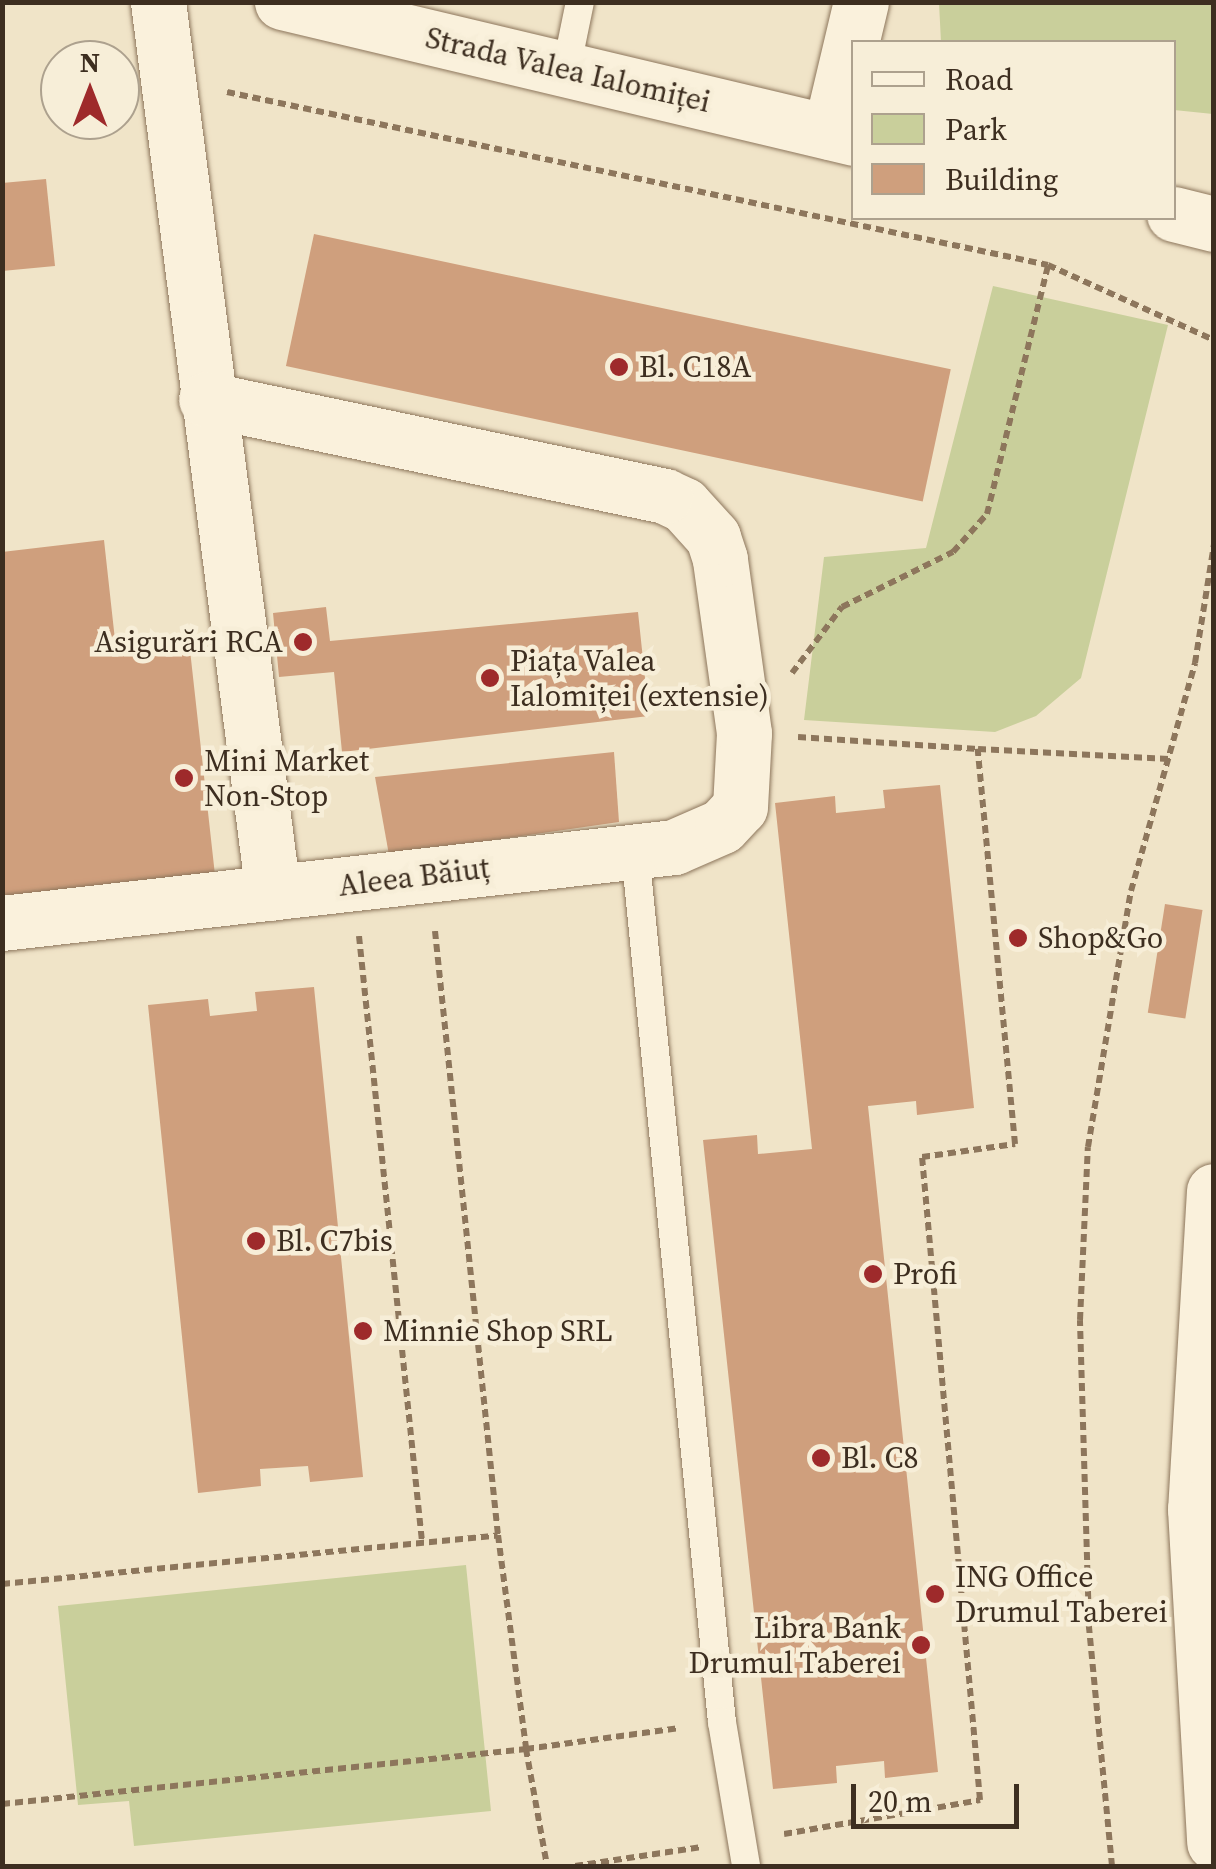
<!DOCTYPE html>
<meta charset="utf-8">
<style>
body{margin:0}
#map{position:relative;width:1216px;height:1869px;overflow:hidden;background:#f0e4c8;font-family:"Source Serif 4",serif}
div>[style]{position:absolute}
.green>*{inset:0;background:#c9cf9b}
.building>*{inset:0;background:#cf9f7d;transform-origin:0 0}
.path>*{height:6px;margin-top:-3px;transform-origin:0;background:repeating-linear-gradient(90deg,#8d765c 0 8px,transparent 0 13px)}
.roads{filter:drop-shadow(0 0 2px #8d765c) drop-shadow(0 0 2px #8d765c)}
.service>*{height:28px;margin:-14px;padding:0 14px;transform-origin:14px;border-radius:14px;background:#faf1dc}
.minor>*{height:55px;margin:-27.5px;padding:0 27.5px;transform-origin:27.5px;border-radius:27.5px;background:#faf1dc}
.secondary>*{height:55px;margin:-27.5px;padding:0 27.5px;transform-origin:27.5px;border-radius:27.5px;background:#faf1dc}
.dots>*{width:28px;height:28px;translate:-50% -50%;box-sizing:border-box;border:5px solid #f7eed8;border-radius:50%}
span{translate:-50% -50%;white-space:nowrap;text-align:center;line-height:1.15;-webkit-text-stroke:9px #f7eed8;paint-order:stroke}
.street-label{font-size:30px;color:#3d2e20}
.poi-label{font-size:30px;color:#3d2e20}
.left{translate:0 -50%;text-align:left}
.right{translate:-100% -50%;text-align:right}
.frame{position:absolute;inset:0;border:5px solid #3d2e20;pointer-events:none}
.legend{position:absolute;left:851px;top:40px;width:325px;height:180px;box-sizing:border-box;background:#f7eed8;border:2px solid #ada18e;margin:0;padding:12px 18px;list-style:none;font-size:30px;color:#3d2e20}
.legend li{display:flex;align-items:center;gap:20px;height:50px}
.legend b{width:50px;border:2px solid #ada18e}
.north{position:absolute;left:40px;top:40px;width:100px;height:100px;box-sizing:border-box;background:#f7eed8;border:2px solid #ada18e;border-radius:50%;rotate:0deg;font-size:28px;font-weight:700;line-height:40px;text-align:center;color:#3d2e20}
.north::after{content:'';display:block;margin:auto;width:35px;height:45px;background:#9e2a2b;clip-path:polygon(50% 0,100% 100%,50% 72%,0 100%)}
.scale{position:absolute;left:851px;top:1784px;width:168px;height:45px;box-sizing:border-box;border:5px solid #3d2e20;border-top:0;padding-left:12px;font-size:30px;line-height:35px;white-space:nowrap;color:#3d2e20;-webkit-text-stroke:8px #f7eed8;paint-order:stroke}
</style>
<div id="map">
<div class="green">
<div style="clip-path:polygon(939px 3px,1213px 3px,1213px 114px,1174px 110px,1174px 42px,941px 42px)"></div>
<div style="clip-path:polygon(993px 286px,1168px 325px,1081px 678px,1036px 716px,995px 732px,804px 720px,824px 557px,926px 548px)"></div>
<div style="clip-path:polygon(466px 1565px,491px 1811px,134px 1846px,129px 1801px,78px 1805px,58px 1606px)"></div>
</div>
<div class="building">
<div style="clip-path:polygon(46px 179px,55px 266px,2px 271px,2px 183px)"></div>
<div style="left:314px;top:234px;width:651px;height:135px;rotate:12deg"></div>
<div style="clip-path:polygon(104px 540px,115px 640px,188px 632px,216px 884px,2px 908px,2px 552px)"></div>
<div style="clip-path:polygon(326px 607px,330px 641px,638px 612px,649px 716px,342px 752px,334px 672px,279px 677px,273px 613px)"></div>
<div style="clip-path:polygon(614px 752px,619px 822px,389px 855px,375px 777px)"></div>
<div style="clip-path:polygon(940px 785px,974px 1108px,917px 1115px,916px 1101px,868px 1106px,938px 1772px,885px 1778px,884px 1761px,836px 1766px,837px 1783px,773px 1789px,703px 1140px,757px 1135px,758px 1154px,812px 1149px,775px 803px,835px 796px,836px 813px,885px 808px,883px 790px)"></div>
<div style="left:1165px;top:904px;width:38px;height:110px;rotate:9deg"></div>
<div style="clip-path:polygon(314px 987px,363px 1477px,310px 1482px,308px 1466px,260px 1469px,261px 1486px,198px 1493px,148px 1005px,208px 999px,210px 1016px,257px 1011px,255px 992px)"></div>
</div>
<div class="path">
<div style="left:227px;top:92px;width:839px;rotate:11.9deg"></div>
<div style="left:1048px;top:265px;width:182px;rotate:24.3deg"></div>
<div style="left:792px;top:673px;width:83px;rotate:-52.9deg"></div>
<div style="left:842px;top:607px;width:124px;rotate:-26.4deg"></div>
<div style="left:953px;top:552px;width:51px;rotate:-48.2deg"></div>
<div style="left:987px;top:514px;width:256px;rotate:-76.2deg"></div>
<div style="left:798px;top:737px;width:180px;rotate:3.8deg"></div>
<div style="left:435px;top:931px;width:607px;rotate:84.05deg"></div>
<div style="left:359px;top:936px;width:608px;rotate:84.06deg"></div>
<div style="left:2px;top:1584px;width:498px;rotate:-5.6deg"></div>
<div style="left:498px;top:1535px;width:216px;rotate:82.5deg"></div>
<div style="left:526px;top:1749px;width:155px;rotate:-7.8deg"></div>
<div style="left:2px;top:1804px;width:527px;rotate:-5.99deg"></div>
<div style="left:526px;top:1749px;width:119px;rotate:79.8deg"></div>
<div style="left:784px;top:1834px;width:199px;rotate:-9.8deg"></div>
<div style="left:980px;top:1800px;width:646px;rotate:-95.15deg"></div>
<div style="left:922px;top:1157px;width:94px;rotate:-8deg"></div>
<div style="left:1015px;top:1144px;width:397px;rotate:-95.4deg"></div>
<div style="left:978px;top:749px;width:191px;rotate:3deg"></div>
<div style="left:575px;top:1866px;width:128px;rotate:-8.5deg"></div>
<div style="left:1112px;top:1866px;width:242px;rotate:-95.5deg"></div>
<div style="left:1089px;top:1625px;width:305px;rotate:-91.7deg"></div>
<div style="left:1080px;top:1320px;width:173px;rotate:-87.4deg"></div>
<div style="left:1088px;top:1147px;width:260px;rotate:-80.5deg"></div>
<div style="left:1131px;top:891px;width:237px;rotate:-74.3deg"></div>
<div style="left:1195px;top:663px;width:121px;rotate:-80.9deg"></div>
</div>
<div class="roads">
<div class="service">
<div style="left:566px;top:70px;width:69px;rotate:-78.4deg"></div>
<div style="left:635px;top:851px;width:875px;rotate:84.3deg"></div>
<div style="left:722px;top:1722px;width:146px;rotate:80.5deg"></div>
</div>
<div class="minor">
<div style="left:158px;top:2px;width:898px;rotate:82.65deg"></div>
<div style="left:830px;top:132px;width:134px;rotate:-76.6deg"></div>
<div style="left:2px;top:923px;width:676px;rotate:-6.45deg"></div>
<div style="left:674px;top:847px;width:52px;rotate:-23.6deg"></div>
<div style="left:722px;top:826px;width:26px;rotate:-47deg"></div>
<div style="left:740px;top:807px;width:74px;rotate:-86.9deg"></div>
<div style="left:744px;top:733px;width:176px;rotate:-97.9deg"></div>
<div style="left:720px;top:559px;width:23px;rotate:-108deg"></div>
<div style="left:713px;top:537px;width:43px;rotate:-132.2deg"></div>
<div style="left:684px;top:505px;width:21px;rotate:-155deg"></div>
<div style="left:665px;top:496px;width:469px;rotate:-168.1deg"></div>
</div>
<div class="secondary">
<div style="left:282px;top:2px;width:588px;rotate:13.37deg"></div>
<div style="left:1174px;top:214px;width:41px;rotate:14deg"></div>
<div style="left:1214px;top:1191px;width:319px;rotate:93.4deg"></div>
<div style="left:1195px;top:1509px;width:334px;rotate:86.7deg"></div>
</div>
</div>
<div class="dots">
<div style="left:619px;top:367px;background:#9e2a2b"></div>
<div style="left:303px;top:642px;background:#9e2a2b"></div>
<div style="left:490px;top:678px;background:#9e2a2b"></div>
<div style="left:184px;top:778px;background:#9e2a2b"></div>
<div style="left:1018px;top:938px;background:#9e2a2b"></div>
<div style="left:256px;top:1241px;background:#9e2a2b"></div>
<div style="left:873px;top:1274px;background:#9e2a2b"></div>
<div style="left:363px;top:1331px;background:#9e2a2b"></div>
<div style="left:821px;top:1458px;background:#9e2a2b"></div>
<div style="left:935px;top:1594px;background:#9e2a2b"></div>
<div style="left:921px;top:1645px;background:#9e2a2b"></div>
</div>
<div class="street-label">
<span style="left:568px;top:70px;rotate:13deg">Strada Valea Ialomiței</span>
<span style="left:414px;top:877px;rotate:-7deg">Aleea Băiuț</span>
</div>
<div class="poi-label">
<span class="left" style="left:639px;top:367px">Bl. C18A</span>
<span class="right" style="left:283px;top:642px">Asigurări RCA</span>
<span class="left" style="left:510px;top:678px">Piața Valea<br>Ialomiței (extensie)</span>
<span class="left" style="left:204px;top:778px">Mini Market<br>Non-Stop</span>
<span class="left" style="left:1038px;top:938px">Shop&amp;Go</span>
<span class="left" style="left:276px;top:1241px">Bl. C7bis</span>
<span class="left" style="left:893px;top:1274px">Profi</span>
<span class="left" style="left:383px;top:1331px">Minnie Shop SRL</span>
<span class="left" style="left:841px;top:1458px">Bl. C8</span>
<span class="left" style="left:955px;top:1594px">ING Office<br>Drumul Taberei</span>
<span class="right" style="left:901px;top:1645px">Libra Bank<br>Drumul Taberei</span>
</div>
<div class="frame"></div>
<ul class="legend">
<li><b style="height:12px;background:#faf1dc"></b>Road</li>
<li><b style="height:28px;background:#c9cf9b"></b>Park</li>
<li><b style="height:28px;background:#cf9f7d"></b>Building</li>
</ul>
<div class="north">N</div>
<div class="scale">20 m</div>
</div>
